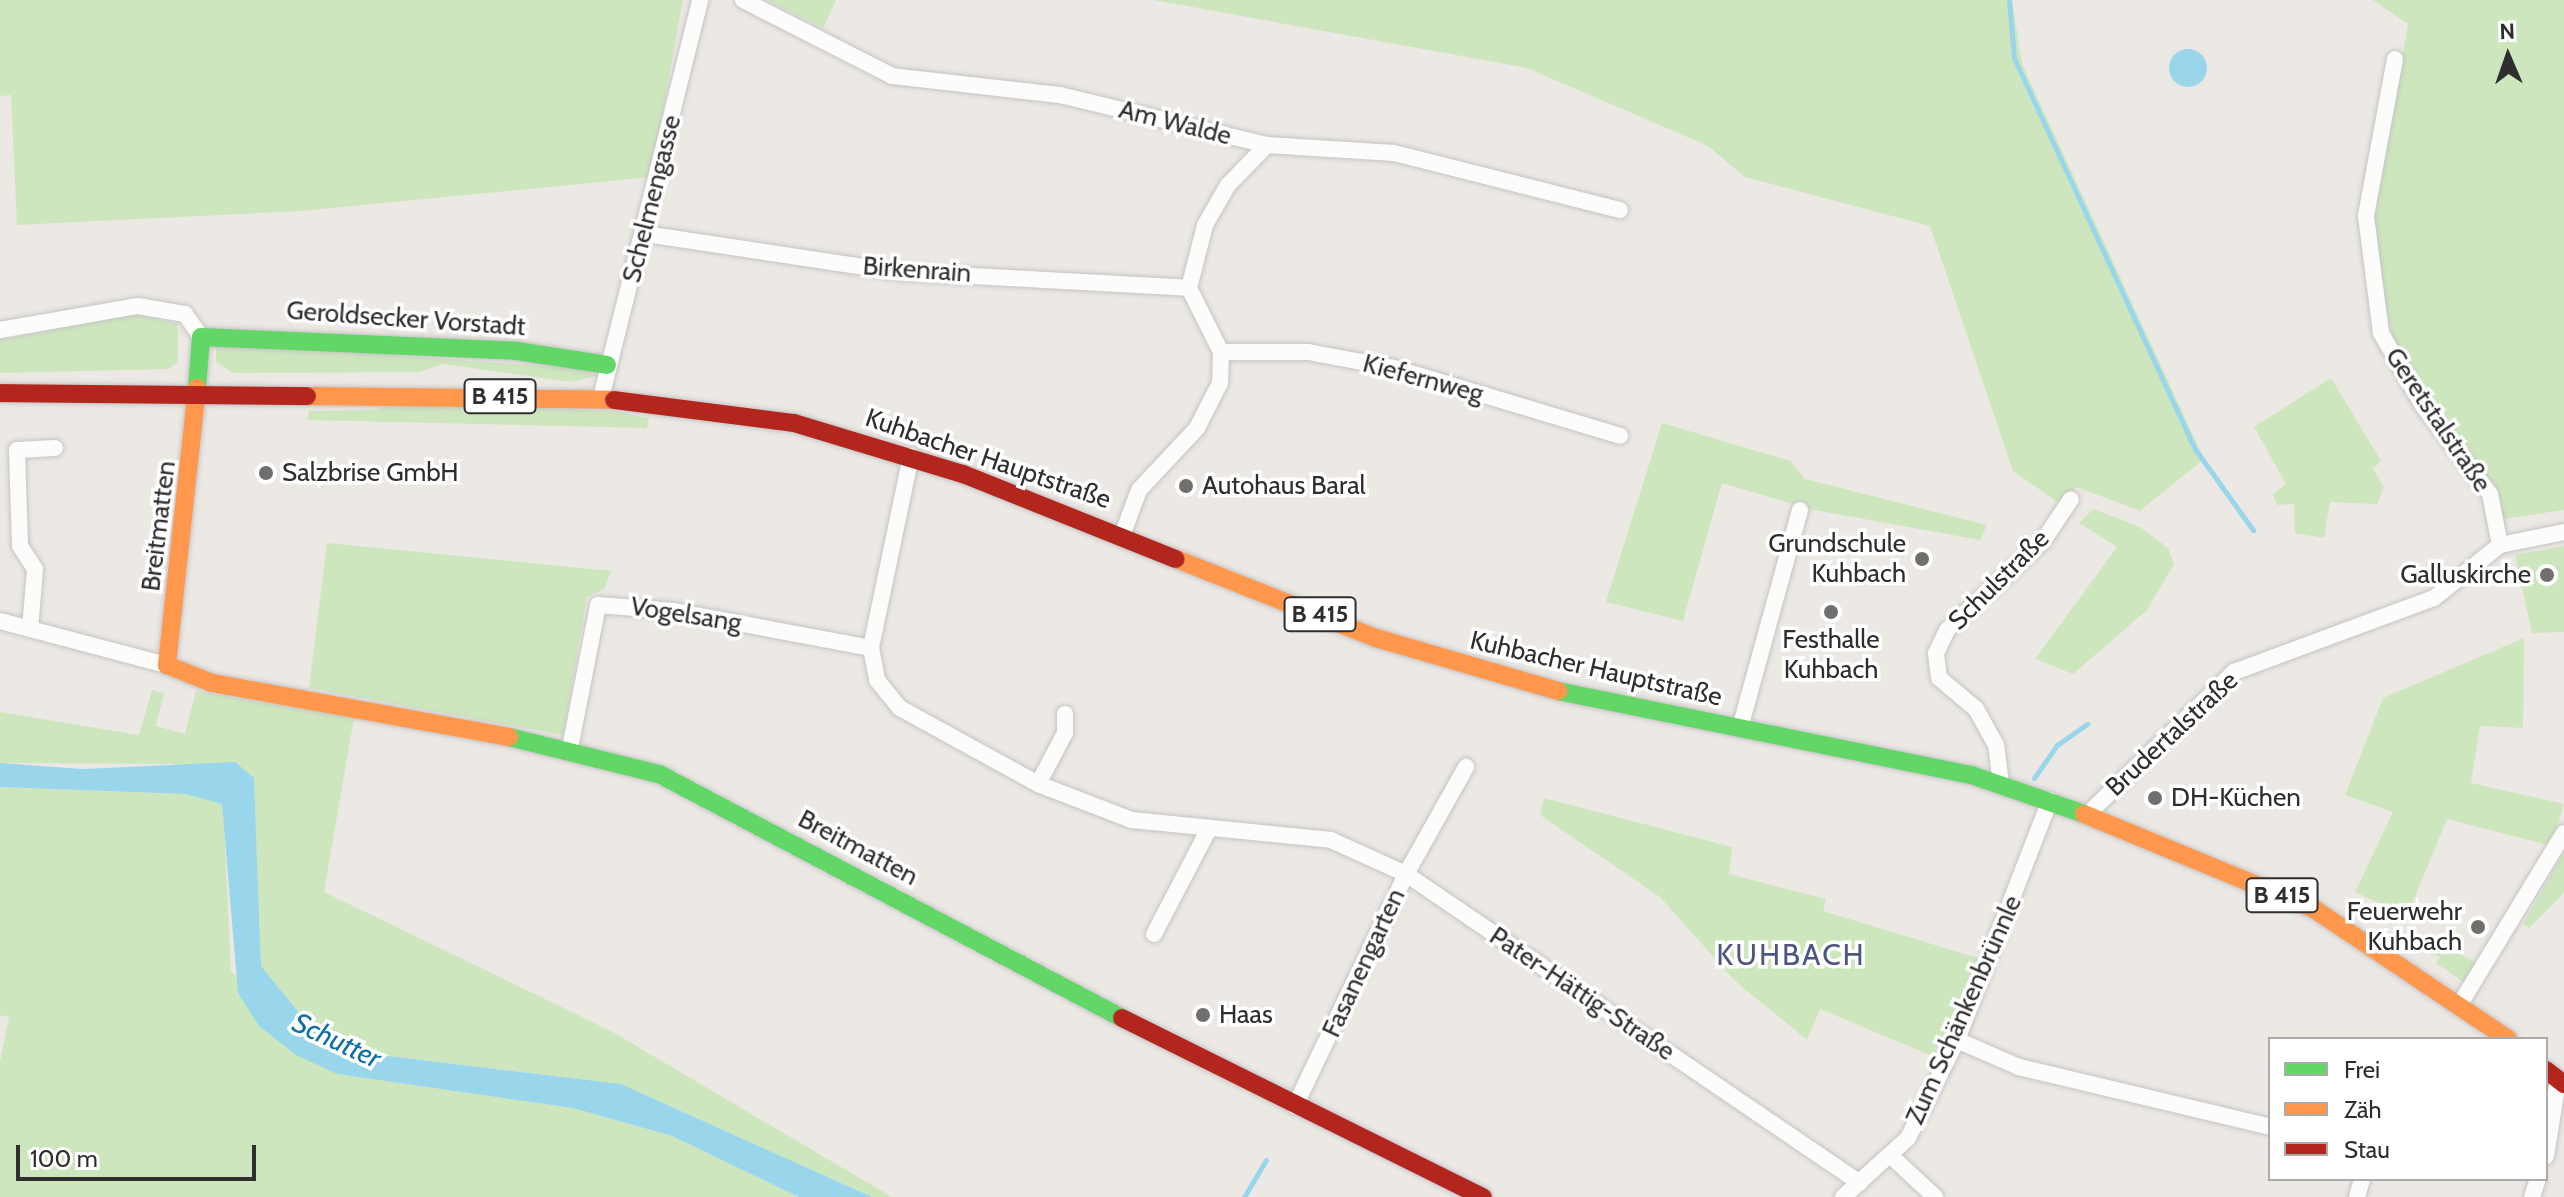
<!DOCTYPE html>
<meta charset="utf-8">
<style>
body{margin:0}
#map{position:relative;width:2564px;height:1197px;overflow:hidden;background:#ece8e4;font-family:Cabin,sans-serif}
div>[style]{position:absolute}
.green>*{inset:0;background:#cee6be}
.water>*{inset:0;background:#99d6ec}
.round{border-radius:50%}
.stream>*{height:5px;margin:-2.5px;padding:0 2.5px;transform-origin:2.5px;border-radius:2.5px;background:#99d6ec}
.roads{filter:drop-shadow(0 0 2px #c5c4c5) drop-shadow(0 0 2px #c5c4c5)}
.street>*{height:16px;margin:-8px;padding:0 8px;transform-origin:8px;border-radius:8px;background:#fcfcfb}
.fast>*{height:18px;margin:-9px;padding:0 9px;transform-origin:9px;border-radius:9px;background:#63d668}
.slow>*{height:18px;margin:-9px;padding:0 9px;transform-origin:9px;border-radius:9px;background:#ff974d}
.jam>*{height:18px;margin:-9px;padding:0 9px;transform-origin:9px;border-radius:9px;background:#b3261e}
.dots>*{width:22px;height:22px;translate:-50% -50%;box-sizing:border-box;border:4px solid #fff;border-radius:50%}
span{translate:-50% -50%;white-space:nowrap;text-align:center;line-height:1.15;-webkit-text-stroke:7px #fff;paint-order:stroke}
.shield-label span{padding:2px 6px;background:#fff;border:2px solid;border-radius:6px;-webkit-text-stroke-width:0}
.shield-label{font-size:24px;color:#2e2e2e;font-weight:700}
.street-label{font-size:26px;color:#2e2e2e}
.poi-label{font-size:26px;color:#2e2e2e}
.left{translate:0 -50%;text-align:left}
.right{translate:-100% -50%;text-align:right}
.water-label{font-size:28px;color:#0d6fa3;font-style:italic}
.quarter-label{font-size:30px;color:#4d5680;letter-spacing:2px}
.legend{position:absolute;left:2268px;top:1037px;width:280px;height:144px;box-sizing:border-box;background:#fff;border:2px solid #ababab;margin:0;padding:10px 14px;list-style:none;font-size:24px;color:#2e2e2e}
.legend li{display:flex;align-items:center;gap:16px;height:40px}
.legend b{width:40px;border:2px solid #ababab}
.north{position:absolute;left:2468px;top:16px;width:80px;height:80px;-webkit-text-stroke:6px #fff;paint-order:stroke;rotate:358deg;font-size:22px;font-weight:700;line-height:32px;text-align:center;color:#2e2e2e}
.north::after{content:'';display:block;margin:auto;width:28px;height:36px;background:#2e2e2e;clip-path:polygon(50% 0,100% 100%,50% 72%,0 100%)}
.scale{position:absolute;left:16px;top:1145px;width:240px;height:36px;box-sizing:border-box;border:4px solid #2e2e2e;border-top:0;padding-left:10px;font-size:24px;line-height:28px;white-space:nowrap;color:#2e2e2e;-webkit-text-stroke:6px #fff;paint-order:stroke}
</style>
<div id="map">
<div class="green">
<div style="clip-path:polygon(0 0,683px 0,651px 177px,301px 211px,17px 225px,11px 95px,0 96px)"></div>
<div style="clip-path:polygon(767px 0,836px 0,823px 28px)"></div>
<div style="clip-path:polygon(1154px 0,2012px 0,2022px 64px,2204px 459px,2140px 511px,2077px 487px,2059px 503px,2013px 471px,1930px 226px,1745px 177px,1708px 146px,1527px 68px)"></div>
<div style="clip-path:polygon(2373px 0,2564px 0,2564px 510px,2504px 519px,2496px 491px,2393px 339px,2372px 234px,2408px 24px)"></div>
<div style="clip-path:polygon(136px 314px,178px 324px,178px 363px,168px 369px,0 373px,0 340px)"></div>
<div style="clip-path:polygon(216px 342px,582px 369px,597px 376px,570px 382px,444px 364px,419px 372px,233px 373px,216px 362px)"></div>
<div style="clip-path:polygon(2331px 378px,2381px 461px,2373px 469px,2384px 487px,2377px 504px,2330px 502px,2324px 538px,2295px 533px,2294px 504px,2277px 505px,2273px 494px,2286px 484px,2254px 427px)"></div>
<div style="clip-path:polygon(401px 400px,618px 412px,649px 418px,647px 428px,307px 420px,309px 411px,376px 410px)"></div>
<div style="clip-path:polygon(1662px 423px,1790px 461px,1805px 479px,1987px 525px,1980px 540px,1809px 509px,1722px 483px,1683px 621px,1606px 602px)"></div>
<div style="clip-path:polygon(2093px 509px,2140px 527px,2168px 548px,2174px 564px,2147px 610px,2073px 674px,2035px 659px,2117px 547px,2079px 523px)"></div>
<div style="clip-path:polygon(327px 543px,611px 571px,604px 589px,587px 597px,563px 735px,309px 688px)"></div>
<div style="clip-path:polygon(2564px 546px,2564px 632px,2532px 633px,2515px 555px)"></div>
<div style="clip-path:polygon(2524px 638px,2523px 728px,2480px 726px,2471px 783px,2564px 804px,2552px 846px,2447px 819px,2407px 916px,2355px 892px,2393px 812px,2345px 795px,2383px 698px)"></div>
<div style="clip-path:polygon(152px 690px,164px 693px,156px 726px,185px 734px,196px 691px,354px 718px,324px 892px,611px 1031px,892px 1197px,872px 1197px,621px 1084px,380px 1055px,309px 1025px,261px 966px,254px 779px,172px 764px,0 763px,0 712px,139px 735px)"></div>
<div style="clip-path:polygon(0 787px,185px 794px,223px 804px,231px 971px,338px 1074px,573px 1108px,672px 1136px,799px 1197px,0 1197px,0 1062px,9px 1017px,0 1015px)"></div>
<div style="clip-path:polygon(1544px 798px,1732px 847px,1729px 874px,1826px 899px,1823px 911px,1978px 958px,1937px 1058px,1820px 1009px,1807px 1040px,1734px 980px,1660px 897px,1540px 815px)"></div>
<div style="clip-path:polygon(2564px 852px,2564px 893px,2529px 928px,2523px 924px)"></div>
<div style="clip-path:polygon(2400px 931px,2443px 955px,2458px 953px,2476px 963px,2465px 983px,2436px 963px,2440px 957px,2397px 939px)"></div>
</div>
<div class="water">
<div class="round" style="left:2169px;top:49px;width:38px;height:38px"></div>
<div style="clip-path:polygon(235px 762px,254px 778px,261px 966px,309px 1025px,380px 1055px,621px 1084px,872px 1197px,799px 1197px,672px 1136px,573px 1108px,337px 1074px,296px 1055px,259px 1026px,238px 993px,222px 804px,185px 794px,0 787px,0 763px,83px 769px)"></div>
</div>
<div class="stream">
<div style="left:2009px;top:0;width:58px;rotate:85.1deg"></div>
<div style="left:2014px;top:58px;width:305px;rotate:65.2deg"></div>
<div style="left:2142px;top:335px;width:126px;rotate:65.1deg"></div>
<div style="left:2195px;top:449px;width:100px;rotate:54.4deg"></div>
<div style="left:2034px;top:778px;width:40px;rotate:-55.1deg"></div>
<div style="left:2057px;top:745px;width:37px;rotate:-35deg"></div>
<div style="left:1244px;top:1197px;width:43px;rotate:-59.3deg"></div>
</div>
<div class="roads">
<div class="street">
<div style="left:743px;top:0;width:167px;rotate:27deg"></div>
<div style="left:892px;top:76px;width:169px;rotate:6.5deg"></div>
<div style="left:1060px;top:95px;width:213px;rotate:13.6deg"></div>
<div style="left:1267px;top:145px;width:127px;rotate:3.6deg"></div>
<div style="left:1394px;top:153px;width:233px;rotate:14.2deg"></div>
<div style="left:2395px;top:59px;width:160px;rotate:100.5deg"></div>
<div style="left:2366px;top:216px;width:118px;rotate:82.7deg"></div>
<div style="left:2381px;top:333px;width:84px;rotate:60.1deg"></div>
<div style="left:2423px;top:406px;width:111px;rotate:52.7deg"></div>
<div style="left:2490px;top:494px;width:52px;rotate:78.9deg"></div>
<div style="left:646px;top:234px;width:255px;rotate:8.6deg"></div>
<div style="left:898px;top:272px;width:291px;rotate:3.1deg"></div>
<div style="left:0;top:330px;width:140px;rotate:-9.9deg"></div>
<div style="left:138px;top:306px;width:48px;rotate:9.7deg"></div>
<div style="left:185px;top:314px;width:28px;rotate:55deg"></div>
<div style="left:1221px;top:352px;width:87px"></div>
<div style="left:1308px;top:352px;width:87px;rotate:10.5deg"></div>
<div style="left:1394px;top:368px;width:236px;rotate:16.7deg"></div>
<div style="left:601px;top:398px;width:410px;rotate:-76deg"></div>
<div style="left:911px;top:456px;width:196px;rotate:101.8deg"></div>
<div style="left:871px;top:648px;width:33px;rotate:79deg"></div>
<div style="left:877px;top:680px;width:36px;rotate:51deg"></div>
<div style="left:900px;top:708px;width:158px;rotate:28.8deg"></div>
<div style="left:1038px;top:784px;width:101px;rotate:21deg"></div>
<div style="left:1132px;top:820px;width:200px;rotate:5.7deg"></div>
<div style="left:1331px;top:840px;width:82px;rotate:24.4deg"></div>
<div style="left:1406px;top:874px;width:549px;rotate:34.24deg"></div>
<div style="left:1123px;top:533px;width:46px;rotate:-69.6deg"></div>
<div style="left:1139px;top:490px;width:85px;rotate:-46.9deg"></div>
<div style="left:1197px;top:428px;width:51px;rotate:-62.9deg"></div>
<div style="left:1220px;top:383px;width:31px;rotate:-88deg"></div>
<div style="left:1221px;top:352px;width:72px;rotate:-116.6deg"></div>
<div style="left:1189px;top:288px;width:65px;rotate:-75.7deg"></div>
<div style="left:1205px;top:225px;width:46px;rotate:-60.1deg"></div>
<div style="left:1228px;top:185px;width:56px;rotate:-45.7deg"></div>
<div style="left:0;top:621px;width:173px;rotate:14.8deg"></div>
<div style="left:30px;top:629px;width:60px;rotate:-85.2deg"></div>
<div style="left:35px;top:569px;width:27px;rotate:-123deg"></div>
<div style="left:20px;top:546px;width:96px;rotate:-91.8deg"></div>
<div style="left:17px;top:450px;width:38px;rotate:-3deg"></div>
<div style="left:1740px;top:728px;width:226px;rotate:-74.6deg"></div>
<div style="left:570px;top:748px;width:146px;rotate:-78.9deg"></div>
<div style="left:598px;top:605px;width:76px;rotate:4.5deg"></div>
<div style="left:674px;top:611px;width:200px;rotate:10.6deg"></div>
<div style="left:1038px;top:784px;width:58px;rotate:-62.1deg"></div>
<div style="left:1065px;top:733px;width:19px;rotate:-90deg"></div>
<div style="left:2001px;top:784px;width:39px;rotate:-97deg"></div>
<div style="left:1996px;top:745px;width:41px;rotate:-119.1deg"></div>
<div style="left:1976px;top:709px;width:48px;rotate:-140deg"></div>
<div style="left:1939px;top:678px;width:25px;rotate:-97deg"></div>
<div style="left:1936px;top:653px;width:25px;rotate:-64deg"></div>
<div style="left:1947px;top:630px;width:131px;rotate:-42.8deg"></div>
<div style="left:2043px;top:541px;width:50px;rotate:-56.3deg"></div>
<div style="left:2088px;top:814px;width:204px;rotate:-44.2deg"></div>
<div style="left:2234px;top:672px;width:213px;rotate:-20.3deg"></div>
<div style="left:2434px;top:598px;width:85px;rotate:-38.8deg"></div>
<div style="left:2500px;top:545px;width:65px;rotate:-11.5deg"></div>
<div style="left:1154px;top:934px;width:119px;rotate:-62.4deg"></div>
<div style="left:2460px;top:1004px;width:200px;rotate:-58.7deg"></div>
<div style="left:1957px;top:1040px;width:68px;rotate:23.5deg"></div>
<div style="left:2019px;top:1067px;width:258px;rotate:13.4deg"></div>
<div style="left:1295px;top:1106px;width:257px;rotate:-64.4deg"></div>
<div style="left:1406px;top:874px;width:123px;rotate:-60.7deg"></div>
<div style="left:2546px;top:1156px;width:77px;rotate:-81deg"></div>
<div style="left:1892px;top:1157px;width:59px;rotate:42.9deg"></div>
<div style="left:1843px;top:1197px;width:88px;rotate:-42.2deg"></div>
<div style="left:1908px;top:1138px;width:110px;rotate:-63.4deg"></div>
<div style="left:1957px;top:1040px;width:257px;rotate:-68.8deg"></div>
<div style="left:2357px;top:1197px;width:19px;rotate:-74deg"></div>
<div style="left:2532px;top:1197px;width:19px;rotate:-72deg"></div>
</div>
<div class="fast">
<div style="left:197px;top:388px;width:51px;rotate:-85.5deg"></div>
<div style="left:201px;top:337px;width:316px;rotate:2.5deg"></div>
<div style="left:517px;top:351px;width:91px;rotate:8.8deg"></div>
<div style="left:1558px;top:691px;width:421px;rotate:11.5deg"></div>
<div style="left:1971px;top:775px;width:120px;rotate:19deg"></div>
<div style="left:509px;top:737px;width:154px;rotate:13.9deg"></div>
<div style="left:659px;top:774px;width:523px;rotate:27.79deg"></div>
</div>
<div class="slow">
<div style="left:197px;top:388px;width:279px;rotate:96.2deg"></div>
<div style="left:167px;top:665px;width:48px;rotate:21.8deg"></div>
<div style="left:212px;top:683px;width:302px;rotate:10.3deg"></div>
<div style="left:307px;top:396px;width:307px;rotate:0.7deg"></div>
<div style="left:1176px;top:559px;width:215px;rotate:21.6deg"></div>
<div style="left:1376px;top:638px;width:190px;rotate:16.2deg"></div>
<div style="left:2084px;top:814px;width:249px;rotate:22.4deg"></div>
<div style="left:2314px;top:909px;width:234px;rotate:33.8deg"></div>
</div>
<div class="jam">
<div style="left:0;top:393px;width:307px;rotate:0.6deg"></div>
<div style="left:614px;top:400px;width:181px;rotate:7.3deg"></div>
<div style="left:794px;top:423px;width:177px;rotate:16.8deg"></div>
<div style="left:963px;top:474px;width:229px;rotate:21.8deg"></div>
<div style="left:1122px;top:1018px;width:403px;rotate:26.4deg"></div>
<div style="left:2546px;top:1070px;width:23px;rotate:38deg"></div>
</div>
</div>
<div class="dots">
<div style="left:266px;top:473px;background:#706f6e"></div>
<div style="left:1186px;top:486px;background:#706f6e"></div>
<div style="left:1922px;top:559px;background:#706f6e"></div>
<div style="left:2547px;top:575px;background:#706f6e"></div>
<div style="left:1831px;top:612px;background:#706f6e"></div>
<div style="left:2155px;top:798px;background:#706f6e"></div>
<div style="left:2478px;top:927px;background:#706f6e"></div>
<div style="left:1203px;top:1015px;background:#706f6e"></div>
</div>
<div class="shield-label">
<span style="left:500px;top:396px">B 415</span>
<span style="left:1320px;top:614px">B 415</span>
<span style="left:2282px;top:895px">B 415</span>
</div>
<div class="street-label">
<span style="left:1175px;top:123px;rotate:14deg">Am Walde</span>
<span style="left:652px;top:199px;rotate:-76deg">Schelmengasse</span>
<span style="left:917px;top:270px;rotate:4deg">Birkenrain</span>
<span style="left:406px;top:319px;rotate:4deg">Geroldsecker Vorstadt</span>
<span style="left:1423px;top:379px;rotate:15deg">Kiefernweg</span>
<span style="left:2438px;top:420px;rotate:56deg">Geretstalstraße</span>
<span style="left:988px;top:459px;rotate:19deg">Kuhbacher Hauptstraße</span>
<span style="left:159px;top:526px;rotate:-83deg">Breitmatten</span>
<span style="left:1999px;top:580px;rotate:-45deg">Schulstraße</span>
<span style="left:686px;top:615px;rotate:9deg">Vogelsang</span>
<span style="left:1596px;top:669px;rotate:13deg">Kuhbacher Hauptstraße</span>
<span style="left:2172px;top:734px;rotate:-43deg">Brudertalstraße</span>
<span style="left:858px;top:848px;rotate:28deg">Breitmatten</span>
<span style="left:1364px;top:963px;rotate:-65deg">Fasanengarten</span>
<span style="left:1582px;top:994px;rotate:34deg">Pater-Hättig-Straße</span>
<span style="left:1964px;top:1010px;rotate:-66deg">Zum Schänkenbrünnle</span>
</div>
<div class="poi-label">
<span class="left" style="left:282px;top:473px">Salzbrise GmbH</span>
<span class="left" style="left:1202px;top:486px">Autohaus Baral</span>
<span class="right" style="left:1906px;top:559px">Grundschule<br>Kuhbach</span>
<span class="right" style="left:2531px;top:575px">Galluskirche</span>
<span style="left:1831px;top:655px">Festhalle<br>Kuhbach</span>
<span class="left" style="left:2171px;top:798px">DH-Küchen</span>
<span class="right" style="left:2462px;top:927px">Feuerwehr<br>Kuhbach</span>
<span class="left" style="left:1219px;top:1015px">Haas</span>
</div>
<div class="water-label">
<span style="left:337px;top:1040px;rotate:25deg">Schutter</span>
</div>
<div class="quarter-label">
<span style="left:1791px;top:955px">KUHBACH</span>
</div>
<ul class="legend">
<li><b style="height:10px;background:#63d668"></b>Frei</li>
<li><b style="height:10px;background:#ff974d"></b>Zäh</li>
<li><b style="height:10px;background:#b3261e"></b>Stau</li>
</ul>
<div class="north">N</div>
<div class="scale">100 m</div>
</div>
